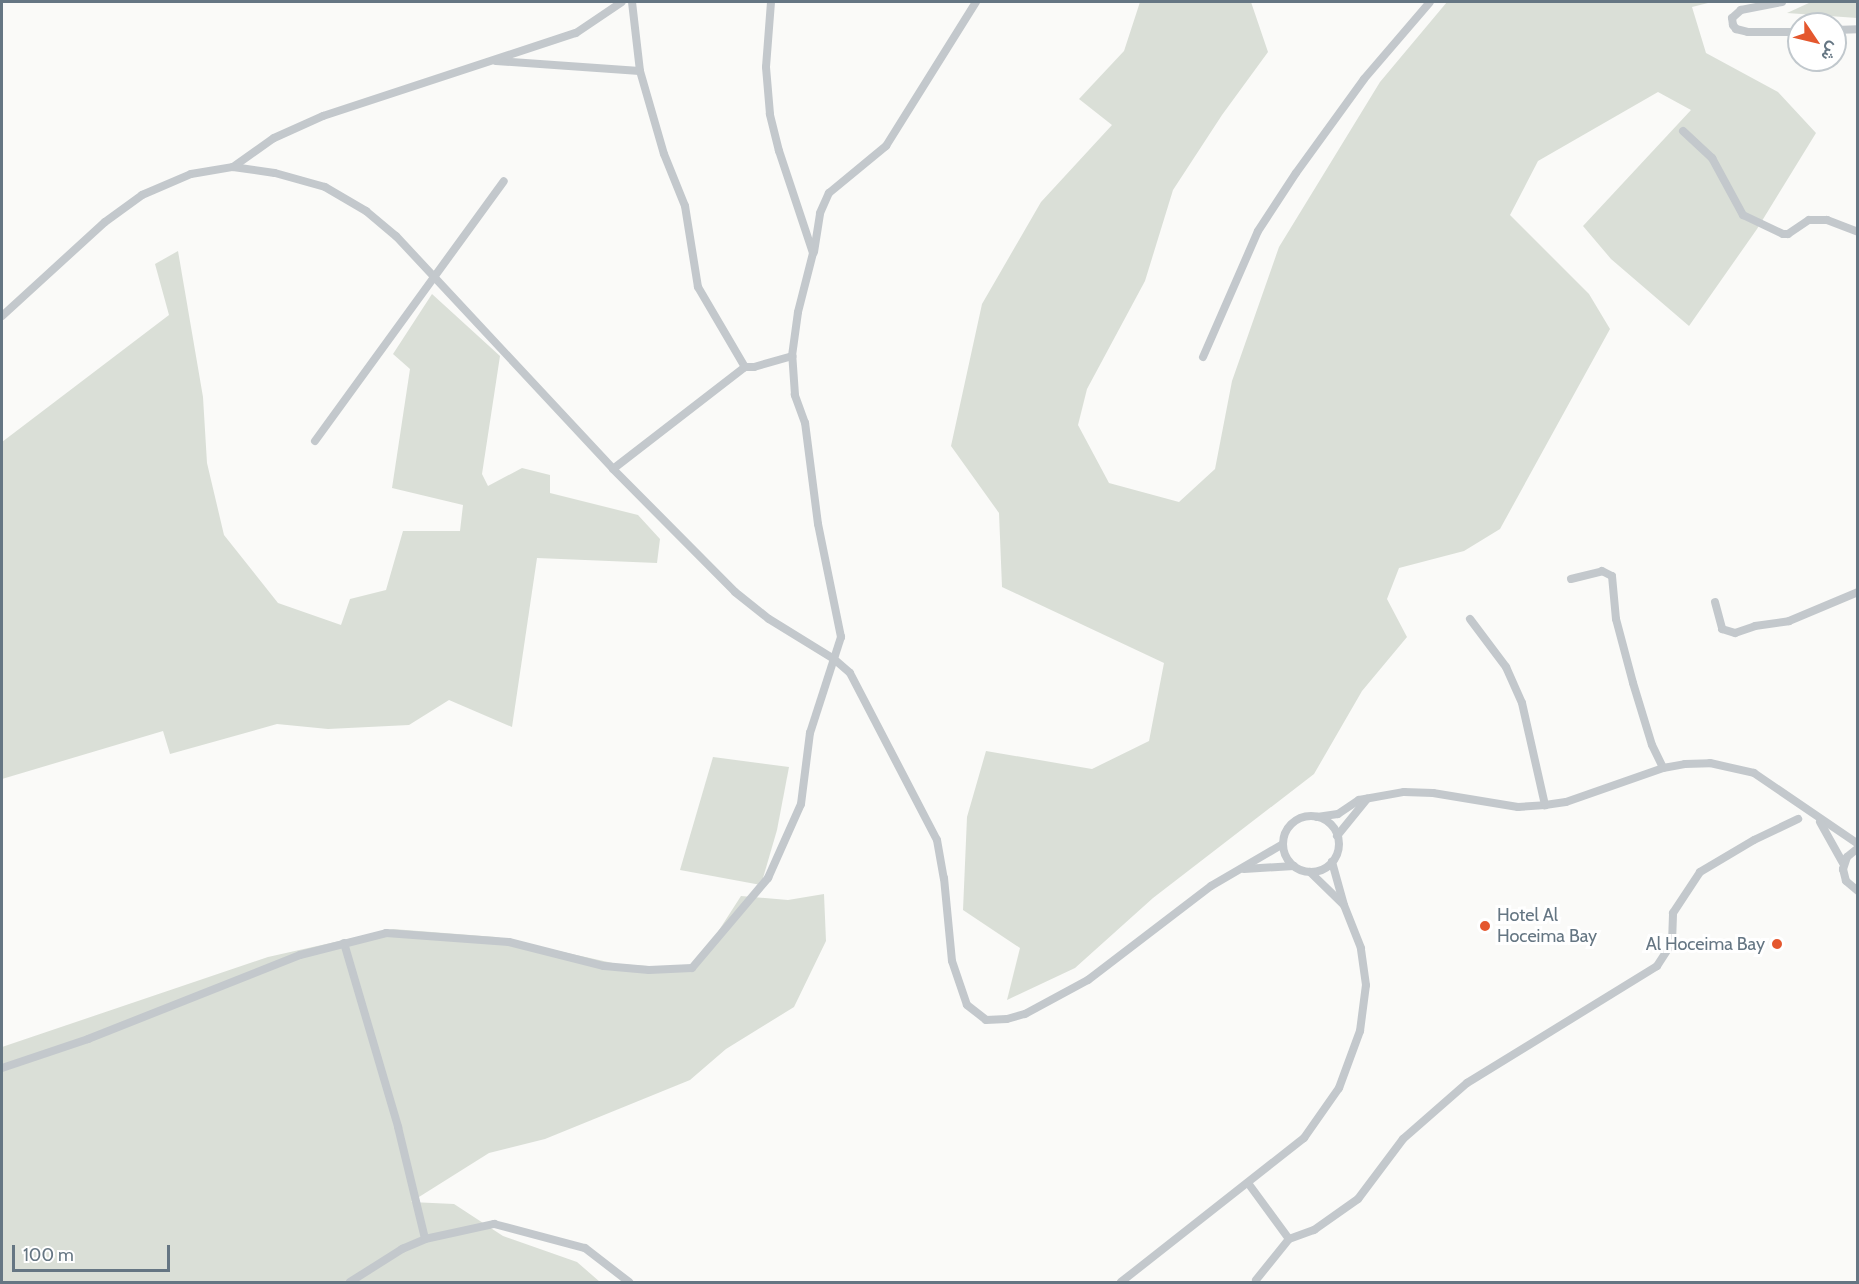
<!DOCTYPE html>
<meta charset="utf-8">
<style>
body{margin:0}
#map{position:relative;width:1859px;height:1284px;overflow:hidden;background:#fafaf8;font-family:Cabin,Vazirmatn,sans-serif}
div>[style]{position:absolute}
.green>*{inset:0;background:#dadfd7}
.street>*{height:8px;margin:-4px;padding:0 4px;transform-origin:4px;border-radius:4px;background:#c3c8cc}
.street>.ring{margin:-4px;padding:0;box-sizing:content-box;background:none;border:8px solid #c3c8cc;border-radius:50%}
.dots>*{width:16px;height:16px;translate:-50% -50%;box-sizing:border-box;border:3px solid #fff;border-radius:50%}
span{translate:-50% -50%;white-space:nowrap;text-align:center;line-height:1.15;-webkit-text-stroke:6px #fff;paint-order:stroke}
.poi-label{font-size:18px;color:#657683}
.left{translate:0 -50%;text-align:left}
.right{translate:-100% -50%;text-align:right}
.frame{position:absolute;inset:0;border:3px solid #657683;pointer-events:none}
.north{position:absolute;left:1787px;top:12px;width:60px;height:60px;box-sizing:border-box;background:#fff;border:2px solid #c1c8cd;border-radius:50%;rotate:125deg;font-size:16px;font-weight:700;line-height:24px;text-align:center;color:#657683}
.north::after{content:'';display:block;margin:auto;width:21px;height:27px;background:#e4572e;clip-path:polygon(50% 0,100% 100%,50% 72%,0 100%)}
.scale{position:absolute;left:12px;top:1245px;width:158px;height:27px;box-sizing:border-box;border:3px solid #657683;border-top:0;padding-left:8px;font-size:18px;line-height:21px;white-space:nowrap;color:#657683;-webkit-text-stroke:4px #fff;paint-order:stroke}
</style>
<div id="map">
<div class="green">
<div style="clip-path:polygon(1140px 2px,1251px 2px,1268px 52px,1222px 115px,1173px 190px,1145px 281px,1087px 389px,1078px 425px,1109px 483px,1179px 502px,1215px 469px,1232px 381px,1279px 247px,1380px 82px,1447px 2px,1712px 2px,1692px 7px,1706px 53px,1778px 92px,1816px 133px,1757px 229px,1689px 326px,1611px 259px,1583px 226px,1691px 110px,1658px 92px,1538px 161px,1510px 215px,1589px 294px,1610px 329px,1500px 529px,1464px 551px,1399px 568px,1387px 599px,1407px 637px,1362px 691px,1314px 774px,1153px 898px,1075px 968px,1007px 1000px,1020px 948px,963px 910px,967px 817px,986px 751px,1092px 769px,1149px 741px,1164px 663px,1002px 587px,999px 513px,951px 446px,982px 304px,1041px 202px,1112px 125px,1079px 99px,1124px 51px)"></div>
<div style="clip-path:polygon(1811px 2px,1857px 2px,1857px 18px,1787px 13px)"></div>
<div style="clip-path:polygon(178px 251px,203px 397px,207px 463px,224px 535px,278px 603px,341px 625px,350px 599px,386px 590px,403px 531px,460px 531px,463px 505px,392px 488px,410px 369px,393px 354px,432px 294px,500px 356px,482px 474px,488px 486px,522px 468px,550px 475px,550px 493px,638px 515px,660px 539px,657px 563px,537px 558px,512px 727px,449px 700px,409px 725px,328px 729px,277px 724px,170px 754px,163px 731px,2px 779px,2px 442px,169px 315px,155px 264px)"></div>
<div style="clip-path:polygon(713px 757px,789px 767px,777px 830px,761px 885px,680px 870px)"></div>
<div style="clip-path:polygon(824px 894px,826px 941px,794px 1007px,726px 1049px,690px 1080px,545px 1139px,489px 1153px,411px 1202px,454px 1204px,503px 1236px,577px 1262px,600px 1282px,2px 1282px,2px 1047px,268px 957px,393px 929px,496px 937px,617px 964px,694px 969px,741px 896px,788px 900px)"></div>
</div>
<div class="street">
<div style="left:632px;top:2px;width:69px;rotate:83.4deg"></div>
<div style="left:640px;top:71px;width:86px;rotate:73.9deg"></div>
<div style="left:664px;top:154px;width:56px;rotate:68deg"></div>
<div style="left:685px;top:206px;width:82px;rotate:80.9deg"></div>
<div style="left:698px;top:287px;width:93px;rotate:59.6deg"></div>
<div style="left:1782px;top:2px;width:42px;rotate:169deg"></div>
<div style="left:1741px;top:10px;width:12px;rotate:138deg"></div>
<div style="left:1732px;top:18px;width:7px;rotate:82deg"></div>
<div style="left:1733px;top:25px;width:5px;rotate:53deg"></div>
<div style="left:1736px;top:29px;width:12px;rotate:14deg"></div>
<div style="left:1748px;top:32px;width:51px"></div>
<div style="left:1835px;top:30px;width:23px;rotate:-2deg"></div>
<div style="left:496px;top:61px;width:144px;rotate:4deg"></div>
<div style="left:1683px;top:131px;width:40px;rotate:43deg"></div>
<div style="left:1712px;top:158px;width:65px;rotate:61.5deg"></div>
<div style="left:1743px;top:215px;width:44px;rotate:25.4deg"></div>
<div style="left:1783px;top:234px;width:5px"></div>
<div style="left:1788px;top:234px;width:25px;rotate:-34deg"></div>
<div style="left:1809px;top:220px;width:18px"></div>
<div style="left:1827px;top:220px;width:33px;rotate:21deg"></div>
<div style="left:233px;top:167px;width:50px;rotate:-35.3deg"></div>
<div style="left:274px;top:138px;width:54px;rotate:-24.2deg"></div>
<div style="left:323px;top:116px;width:266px;rotate:-18.2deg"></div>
<div style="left:576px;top:33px;width:55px;rotate:-34deg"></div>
<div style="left:814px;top:252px;width:39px;rotate:-81deg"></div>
<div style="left:820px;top:213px;width:22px;rotate:-66deg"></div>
<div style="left:829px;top:193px;width:74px;rotate:-39.5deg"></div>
<div style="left:886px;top:146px;width:170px;rotate:-58deg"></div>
<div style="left:2px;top:316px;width:139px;rotate:-42.4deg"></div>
<div style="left:105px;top:222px;width:46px;rotate:-36.1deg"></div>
<div style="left:142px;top:195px;width:53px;rotate:-23.2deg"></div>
<div style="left:191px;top:174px;width:43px;rotate:-9.5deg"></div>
<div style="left:233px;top:167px;width:42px;rotate:8.1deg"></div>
<div style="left:275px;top:173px;width:52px;rotate:15.6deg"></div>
<div style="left:325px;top:187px;width:48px;rotate:30.3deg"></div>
<div style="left:366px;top:211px;width:39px;rotate:40deg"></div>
<div style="left:396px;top:236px;width:318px;rotate:47deg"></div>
<div style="left:613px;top:469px;width:173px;rotate:45.2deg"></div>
<div style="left:735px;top:592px;width:43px;rotate:38.5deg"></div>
<div style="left:769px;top:619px;width:76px;rotate:31.6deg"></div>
<div style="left:834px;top:659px;width:21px;rotate:41deg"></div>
<div style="left:850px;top:673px;width:188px;rotate:62.5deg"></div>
<div style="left:937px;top:840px;width:39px;rotate:80deg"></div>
<div style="left:944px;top:878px;width:83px;rotate:84.5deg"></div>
<div style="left:952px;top:961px;width:46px;rotate:71.2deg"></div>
<div style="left:967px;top:1005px;width:24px;rotate:38deg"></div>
<div style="left:986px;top:1020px;width:21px;rotate:-3deg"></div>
<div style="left:1007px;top:1019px;width:19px;rotate:-16deg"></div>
<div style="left:1025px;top:1014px;width:72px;rotate:-28.4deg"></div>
<div style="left:1088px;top:980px;width:155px;rotate:-37.4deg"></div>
<div style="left:1211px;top:886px;width:83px;rotate:-30.3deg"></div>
<div style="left:1203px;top:357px;width:137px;rotate:-66.4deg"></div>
<div style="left:1258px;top:231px;width:69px;rotate:-56.8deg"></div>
<div style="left:1296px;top:173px;width:116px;rotate:-54.1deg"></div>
<div style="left:1364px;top:79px;width:101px;rotate:-49.4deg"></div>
<div style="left:315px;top:441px;width:321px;rotate:-54deg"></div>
<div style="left:613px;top:469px;width:167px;rotate:-37.7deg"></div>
<div style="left:745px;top:367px;width:9px"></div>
<div style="left:754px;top:367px;width:40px;rotate:-16deg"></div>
<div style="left:1571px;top:579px;width:32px;rotate:-14deg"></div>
<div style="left:1602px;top:571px;width:11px;rotate:27deg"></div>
<div style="left:1612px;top:576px;width:43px;rotate:84.7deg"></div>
<div style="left:1616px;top:619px;width:66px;rotate:75.1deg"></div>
<div style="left:1633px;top:683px;width:65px;rotate:73deg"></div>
<div style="left:1652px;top:745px;width:25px;rotate:64deg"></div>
<div style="left:1715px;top:602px;width:28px;rotate:75deg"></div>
<div style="left:1722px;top:629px;width:14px;rotate:17deg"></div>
<div style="left:1735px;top:633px;width:21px;rotate:-19deg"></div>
<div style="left:1755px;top:626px;width:34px;rotate:-8deg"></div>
<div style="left:1789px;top:621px;width:75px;rotate:-22.8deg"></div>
<div style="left:1470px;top:619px;width:60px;rotate:53.1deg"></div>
<div style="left:1506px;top:667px;width:39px;rotate:66deg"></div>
<div style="left:1522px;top:703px;width:105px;rotate:77.3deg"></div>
<div class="ring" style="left:1283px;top:816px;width:48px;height:48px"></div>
<div style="left:1317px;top:817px;width:21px;rotate:-8deg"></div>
<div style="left:1338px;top:814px;width:25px;rotate:-34deg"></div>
<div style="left:1359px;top:800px;width:46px;rotate:-10.1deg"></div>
<div style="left:1404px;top:792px;width:29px;rotate:2deg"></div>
<div style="left:1433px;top:793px;width:86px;rotate:9.4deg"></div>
<div style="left:1518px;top:807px;width:27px;rotate:-4deg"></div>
<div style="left:1545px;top:805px;width:21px;rotate:-8deg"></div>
<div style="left:1566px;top:802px;width:103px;rotate:-19.3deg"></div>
<div style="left:1663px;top:768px;width:22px;rotate:-10deg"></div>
<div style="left:1685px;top:764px;width:25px;rotate:-2deg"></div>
<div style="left:1710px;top:763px;width:45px;rotate:12.8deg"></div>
<div style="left:1754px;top:773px;width:126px;rotate:34.3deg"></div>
<div style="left:1820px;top:822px;width:49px;rotate:60.8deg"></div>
<div style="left:1337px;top:836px;width:48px;rotate:-51deg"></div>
<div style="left:1858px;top:848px;width:14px;rotate:141deg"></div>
<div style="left:1847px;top:857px;width:13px;rotate:108deg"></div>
<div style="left:1843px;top:869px;width:12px;rotate:76deg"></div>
<div style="left:1846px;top:881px;width:16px;rotate:40deg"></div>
<div style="left:1244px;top:869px;width:50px;rotate:-3.4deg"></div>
<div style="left:1310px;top:872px;width:46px;rotate:44.1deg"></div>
<div style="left:344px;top:943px;width:192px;rotate:73.6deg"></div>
<div style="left:398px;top:1127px;width:115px;rotate:76.4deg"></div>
<div style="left:2px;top:1068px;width:91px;rotate:-18.6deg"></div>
<div style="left:88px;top:1039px;width:228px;rotate:-21.6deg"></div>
<div style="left:300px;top:955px;width:89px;rotate:-14.3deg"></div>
<div style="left:386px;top:933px;width:123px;rotate:4.2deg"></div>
<div style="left:509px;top:942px;width:98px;rotate:14.2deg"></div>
<div style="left:604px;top:966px;width:45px;rotate:5.1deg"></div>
<div style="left:649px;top:970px;width:43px;rotate:-2.7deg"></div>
<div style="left:692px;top:968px;width:118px;rotate:-49.8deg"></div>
<div style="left:768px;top:878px;width:81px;rotate:-66deg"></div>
<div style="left:801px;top:804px;width:72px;rotate:-82.8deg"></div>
<div style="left:810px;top:733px;width:101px;rotate:-72.1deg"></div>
<div style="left:841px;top:637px;width:115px;rotate:-101.5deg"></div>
<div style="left:818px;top:524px;width:102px;rotate:-97.3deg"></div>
<div style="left:805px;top:423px;width:30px;rotate:-110deg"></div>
<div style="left:795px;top:395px;width:39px;rotate:-94deg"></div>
<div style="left:792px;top:356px;width:44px;rotate:-82.2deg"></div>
<div style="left:798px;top:312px;width:61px;rotate:-75.7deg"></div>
<div style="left:813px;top:253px;width:108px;rotate:-108.4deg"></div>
<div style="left:779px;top:151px;width:38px;rotate:-104deg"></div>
<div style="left:770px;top:114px;width:47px;rotate:-94.9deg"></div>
<div style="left:766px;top:67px;width:65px;rotate:-85.6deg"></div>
<div style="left:1248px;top:1183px;width:69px;rotate:53.8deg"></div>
<div style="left:1256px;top:1280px;width:53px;rotate:-51.2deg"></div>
<div style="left:1289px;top:1239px;width:27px;rotate:-20deg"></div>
<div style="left:1314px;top:1230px;width:54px;rotate:-35.2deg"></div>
<div style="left:1358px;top:1199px;width:75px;rotate:-53.1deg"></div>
<div style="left:1403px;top:1139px;width:85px;rotate:-41.2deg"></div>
<div style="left:1467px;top:1083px;width:223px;rotate:-31.6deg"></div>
<div style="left:1657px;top:966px;width:27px;rotate:-57deg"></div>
<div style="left:1672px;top:943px;width:30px;rotate:-88deg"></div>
<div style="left:1673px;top:913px;width:49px;rotate:-56.6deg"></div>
<div style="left:1700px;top:872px;width:63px;rotate:-30.7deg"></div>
<div style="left:1754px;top:840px;width:49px;rotate:-25.5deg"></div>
<div style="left:350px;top:1282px;width:62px;rotate:-32.4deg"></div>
<div style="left:402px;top:1249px;width:25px;rotate:-23deg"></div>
<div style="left:425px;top:1239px;width:71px;rotate:-12.3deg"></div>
<div style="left:494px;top:1224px;width:94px;rotate:14.8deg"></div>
<div style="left:585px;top:1248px;width:56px;rotate:37.7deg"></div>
<div style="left:1121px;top:1282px;width:233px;rotate:-38.2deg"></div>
<div style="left:1304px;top:1138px;width:61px;rotate:-55deg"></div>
<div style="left:1339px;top:1088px;width:61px;rotate:-69.8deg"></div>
<div style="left:1360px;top:1031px;width:46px;rotate:-82.6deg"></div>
<div style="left:1366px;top:985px;width:37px;rotate:-98deg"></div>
<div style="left:1361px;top:948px;width:46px;rotate:-111.6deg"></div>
<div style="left:1344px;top:905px;width:45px;rotate:-105.6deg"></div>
</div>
<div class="dots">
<div style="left:1485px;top:926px;background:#e4572e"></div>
<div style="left:1777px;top:944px;background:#e4572e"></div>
</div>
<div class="poi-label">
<span class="left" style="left:1497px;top:926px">Hotel Al<br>Hoceima Bay</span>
<span class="right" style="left:1765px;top:944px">Al Hoceima Bay</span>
</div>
<div class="frame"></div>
<div class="north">ش</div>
<div class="scale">100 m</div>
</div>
